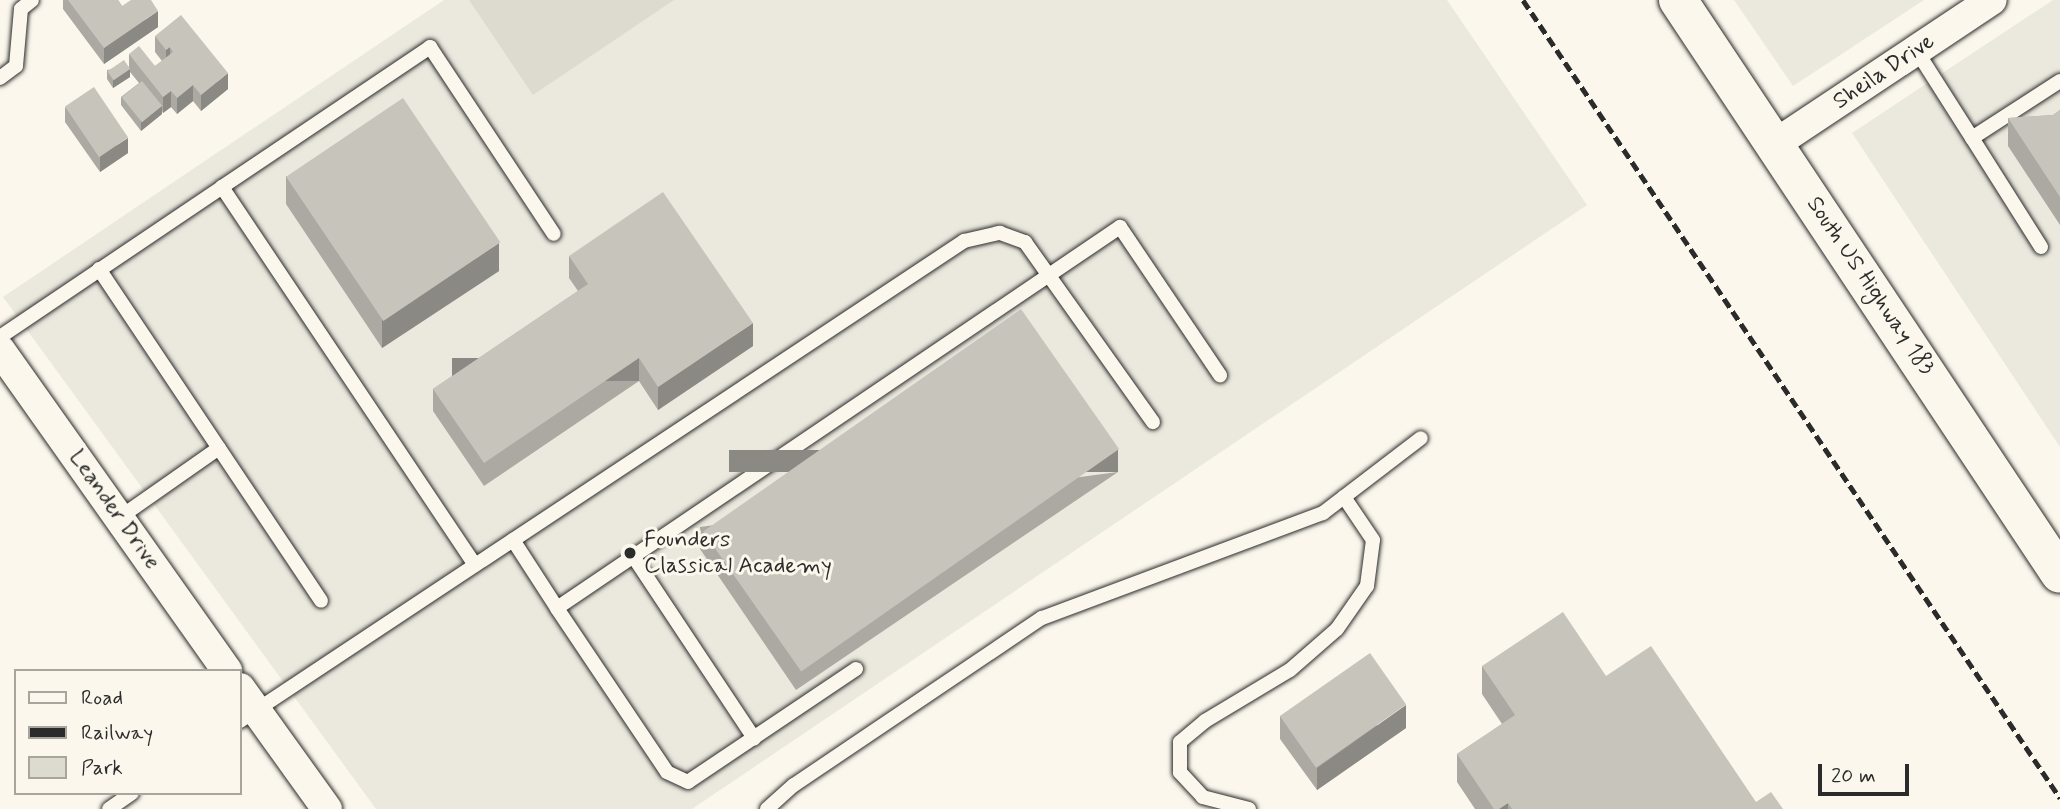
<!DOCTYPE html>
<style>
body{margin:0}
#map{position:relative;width:2060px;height:809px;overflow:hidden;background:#fbf7ec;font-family:Mynerve,sans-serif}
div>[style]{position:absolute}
.built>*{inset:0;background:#ebe8de}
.green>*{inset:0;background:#dddad0}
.roads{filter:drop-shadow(0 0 2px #2b2b2b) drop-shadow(0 0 2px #2b2b2b)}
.service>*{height:14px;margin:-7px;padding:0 7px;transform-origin:7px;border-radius:7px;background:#fbf7ec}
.minor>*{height:30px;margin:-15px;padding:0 15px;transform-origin:15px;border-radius:15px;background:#fbf7ec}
.primary>*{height:38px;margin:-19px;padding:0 19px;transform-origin:19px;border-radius:19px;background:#fbf7ec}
.rail>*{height:5px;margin-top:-2.5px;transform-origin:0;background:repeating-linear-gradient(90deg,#2b2b2b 0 10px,transparent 0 15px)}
.wall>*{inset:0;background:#aba9a2}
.shaded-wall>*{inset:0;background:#8b8984;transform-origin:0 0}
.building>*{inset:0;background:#c7c4bc;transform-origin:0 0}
.dots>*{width:19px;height:19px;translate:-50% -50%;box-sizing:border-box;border:4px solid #fbf7ec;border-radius:50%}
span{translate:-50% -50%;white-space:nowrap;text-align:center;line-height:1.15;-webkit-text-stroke:6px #fbf7ec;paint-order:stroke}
.street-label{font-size:23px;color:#2b2b2b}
.poi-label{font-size:23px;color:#2b2b2b}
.left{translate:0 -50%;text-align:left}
.legend{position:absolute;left:14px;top:669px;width:228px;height:126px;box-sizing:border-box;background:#fbf7ec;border:2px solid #a8a59f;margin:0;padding:9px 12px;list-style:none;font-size:21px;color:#2b2b2b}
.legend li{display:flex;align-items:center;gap:14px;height:35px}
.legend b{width:35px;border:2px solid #a8a59f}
.scale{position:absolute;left:1818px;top:764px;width:91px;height:32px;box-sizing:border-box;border:4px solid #2b2b2b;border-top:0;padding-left:9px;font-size:21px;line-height:24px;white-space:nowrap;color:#2b2b2b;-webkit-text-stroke:5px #fbf7ec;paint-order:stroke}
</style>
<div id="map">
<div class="built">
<div style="clip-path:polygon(444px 0,1447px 0,1587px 205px,692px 809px,376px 809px,3px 297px)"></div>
<div style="clip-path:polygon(1734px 0,1924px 0,1793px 86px)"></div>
<div style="clip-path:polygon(2053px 0,2060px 0,2060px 447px,1852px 133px)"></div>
</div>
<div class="green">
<div style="clip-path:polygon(469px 0,674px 0,533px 95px)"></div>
</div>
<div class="roads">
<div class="service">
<div style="left:1916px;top:50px;width:104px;rotate:57.5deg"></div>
<div style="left:0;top:78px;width:20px;rotate:-37deg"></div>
<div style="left:16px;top:66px;width:57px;rotate:-85deg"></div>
<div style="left:21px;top:9px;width:14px;rotate:-39deg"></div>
<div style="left:2041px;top:247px;width:129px;rotate:-122.3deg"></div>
<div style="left:1972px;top:138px;width:105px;rotate:-32.9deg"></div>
<div style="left:99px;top:269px;width:399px;rotate:56.2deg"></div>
<div style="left:0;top:337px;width:268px;rotate:-34deg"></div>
<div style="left:119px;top:518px;width:122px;rotate:-35deg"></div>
<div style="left:513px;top:540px;width:81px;rotate:57.1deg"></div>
<div style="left:633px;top:556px;width:219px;rotate:56.4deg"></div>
<div style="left:475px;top:565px;width:455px;rotate:-123.8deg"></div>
<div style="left:222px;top:187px;width:251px;rotate:-33.9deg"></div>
<div style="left:430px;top:47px;width:224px;rotate:56.5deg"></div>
<div style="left:856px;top:669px;width:202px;rotate:146.1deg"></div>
<div style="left:688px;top:782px;width:23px;rotate:-155deg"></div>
<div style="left:667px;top:772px;width:197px;rotate:-123.9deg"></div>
<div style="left:557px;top:608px;width:680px;rotate:-34.09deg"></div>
<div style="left:1120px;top:227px;width:179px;rotate:56deg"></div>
<div style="left:240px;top:721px;width:869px;rotate:-33.54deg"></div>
<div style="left:964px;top:241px;width:37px;rotate:-13deg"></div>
<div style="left:1000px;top:233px;width:27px;rotate:20deg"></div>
<div style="left:1025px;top:242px;width:221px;rotate:54.6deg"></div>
<div style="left:109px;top:809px;width:28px;rotate:-35deg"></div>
<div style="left:767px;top:809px;width:36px;rotate:-42deg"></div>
<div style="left:794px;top:785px;width:299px;rotate:-34deg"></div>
<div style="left:1042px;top:618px;width:300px;rotate:-20.5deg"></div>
<div style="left:1323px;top:513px;width:123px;rotate:-37.4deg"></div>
<div style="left:1249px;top:809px;width:48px;rotate:-165.4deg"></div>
<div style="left:1203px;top:797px;width:34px;rotate:-133deg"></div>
<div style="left:1180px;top:772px;width:30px;rotate:-90deg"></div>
<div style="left:1180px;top:742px;width:33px;rotate:-40deg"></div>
<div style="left:1205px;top:721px;width:99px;rotate:-31deg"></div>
<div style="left:1290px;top:670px;width:62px;rotate:-41.1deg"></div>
<div style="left:1337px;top:629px;width:52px;rotate:-55.1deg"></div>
<div style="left:1367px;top:586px;width:46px;rotate:-82.6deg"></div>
<div style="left:1373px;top:540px;width:52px;rotate:-124deg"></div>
</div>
<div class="minor">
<div style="left:1775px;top:144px;width:260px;rotate:-33.6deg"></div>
<div style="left:0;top:350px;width:393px;rotate:54.7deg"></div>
<div style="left:240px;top:688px;width:149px;rotate:54.3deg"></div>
</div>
<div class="primary">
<div style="left:1678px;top:0;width:689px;rotate:56.36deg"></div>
</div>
</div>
<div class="rail">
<div style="left:1523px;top:0;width:962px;rotate:56.06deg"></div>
</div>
<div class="wall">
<div style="clip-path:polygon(63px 0,118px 0,122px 6px,158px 27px,104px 64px,63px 9px)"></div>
<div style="clip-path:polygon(155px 36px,228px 89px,201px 111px,193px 101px,177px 114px,171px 107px,163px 113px,162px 111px,162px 114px,141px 131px,121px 105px,121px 97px,139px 83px,130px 72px,130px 77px,113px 88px,107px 79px,107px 70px,129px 67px,129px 54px,155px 66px,162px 61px,155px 52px)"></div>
<div style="clip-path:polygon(65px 107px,128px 153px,100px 172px,65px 122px)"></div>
<div style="clip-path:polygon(2060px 110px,2060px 225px,2008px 146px,2008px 118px,2053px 115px)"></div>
<div style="clip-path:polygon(286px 176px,499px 271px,382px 348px,286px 204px)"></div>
<div style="clip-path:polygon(569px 256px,753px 346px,658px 410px,639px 381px,484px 486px,433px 411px,433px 389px,578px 291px,569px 278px)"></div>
<div style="clip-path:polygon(1118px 472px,796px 690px,700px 549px,700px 527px)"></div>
<div style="clip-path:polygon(1482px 666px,1606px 676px,1756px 802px,1783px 809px,1475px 809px,1457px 782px,1457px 754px,1502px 724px,1482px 694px)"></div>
<div style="clip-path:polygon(1280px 716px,1406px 728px,1317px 790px,1280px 739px)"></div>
</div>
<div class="shaded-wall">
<div style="clip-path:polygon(158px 11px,158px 27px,104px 64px,104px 48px)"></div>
<div style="clip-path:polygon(170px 47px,170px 63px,166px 66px,166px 50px)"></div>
<div style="clip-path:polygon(130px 69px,130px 77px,113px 88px,113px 80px)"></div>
<div style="clip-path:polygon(228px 73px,228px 89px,201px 111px,201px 95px)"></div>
<div style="clip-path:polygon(193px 85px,193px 101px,177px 114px,177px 98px)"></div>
<div style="clip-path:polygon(171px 91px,171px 107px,163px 113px,163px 97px)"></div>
<div style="clip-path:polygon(162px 106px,162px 114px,141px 131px,141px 122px)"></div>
<div style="clip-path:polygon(128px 138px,128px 153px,100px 172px,100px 156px)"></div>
<div style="clip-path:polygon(499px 243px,499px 271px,382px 348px,382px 320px)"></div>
<div style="clip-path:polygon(753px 323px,753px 346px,658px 410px,658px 387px)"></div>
<div style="left:639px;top:358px;width:23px;height:187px;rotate:90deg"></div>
<div style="left:1118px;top:450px;width:22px;height:389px;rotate:90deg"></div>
<div style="clip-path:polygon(1406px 705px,1406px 728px,1317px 790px,1317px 768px)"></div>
<div style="clip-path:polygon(1508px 803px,1508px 809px,1499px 809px)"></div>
</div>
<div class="building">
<div style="clip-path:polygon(68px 0,118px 0,122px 6px,131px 0,151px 0,158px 11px,104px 48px)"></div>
<div style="clip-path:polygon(181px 15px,228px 73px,201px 95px,193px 85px,177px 98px,171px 91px,163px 97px,129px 54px,139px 46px,155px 66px,173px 52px,170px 47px,166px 50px,155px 36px)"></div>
<div style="left:124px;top:60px;width:11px;height:20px;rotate:56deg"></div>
<div style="left:142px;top:81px;width:32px;height:26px;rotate:51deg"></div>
<div style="left:94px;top:87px;width:61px;height:35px;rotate:56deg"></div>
<div style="left:403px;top:98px;width:174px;height:141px;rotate:56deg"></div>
<div style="clip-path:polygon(2060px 110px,2060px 197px,2008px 118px,2053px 115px)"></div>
<div style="clip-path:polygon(663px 192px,753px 323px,658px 387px,639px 358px,484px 463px,433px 389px,588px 284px,569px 256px)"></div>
<div style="left:1021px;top:309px;width:171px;height:388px;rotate:55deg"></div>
<div style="clip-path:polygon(1563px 612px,1606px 676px,1651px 646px,1756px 802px,1771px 792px,1783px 809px,1512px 809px,1508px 803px,1499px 809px,1494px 809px,1457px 754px,1515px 715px,1482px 666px)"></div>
<div style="left:1370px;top:653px;width:63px;height:110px;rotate:55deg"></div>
</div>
<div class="dots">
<div style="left:630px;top:553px;background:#2b2b2b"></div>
</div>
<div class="street-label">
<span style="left:1884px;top:72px;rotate:-34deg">Sheila Drive</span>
<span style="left:1870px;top:286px;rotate:56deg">South US Highway 183</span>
<span style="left:114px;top:510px;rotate:55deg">Leander Drive</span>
</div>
<div class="poi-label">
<span class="left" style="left:644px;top:553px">Founders<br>Classical Academy</span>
</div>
<ul class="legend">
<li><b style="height:9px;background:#fbf7ec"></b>Road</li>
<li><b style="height:9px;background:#2b2b2b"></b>Railway</li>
<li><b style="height:19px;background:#dddad0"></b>Park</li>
</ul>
<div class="scale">20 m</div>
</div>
